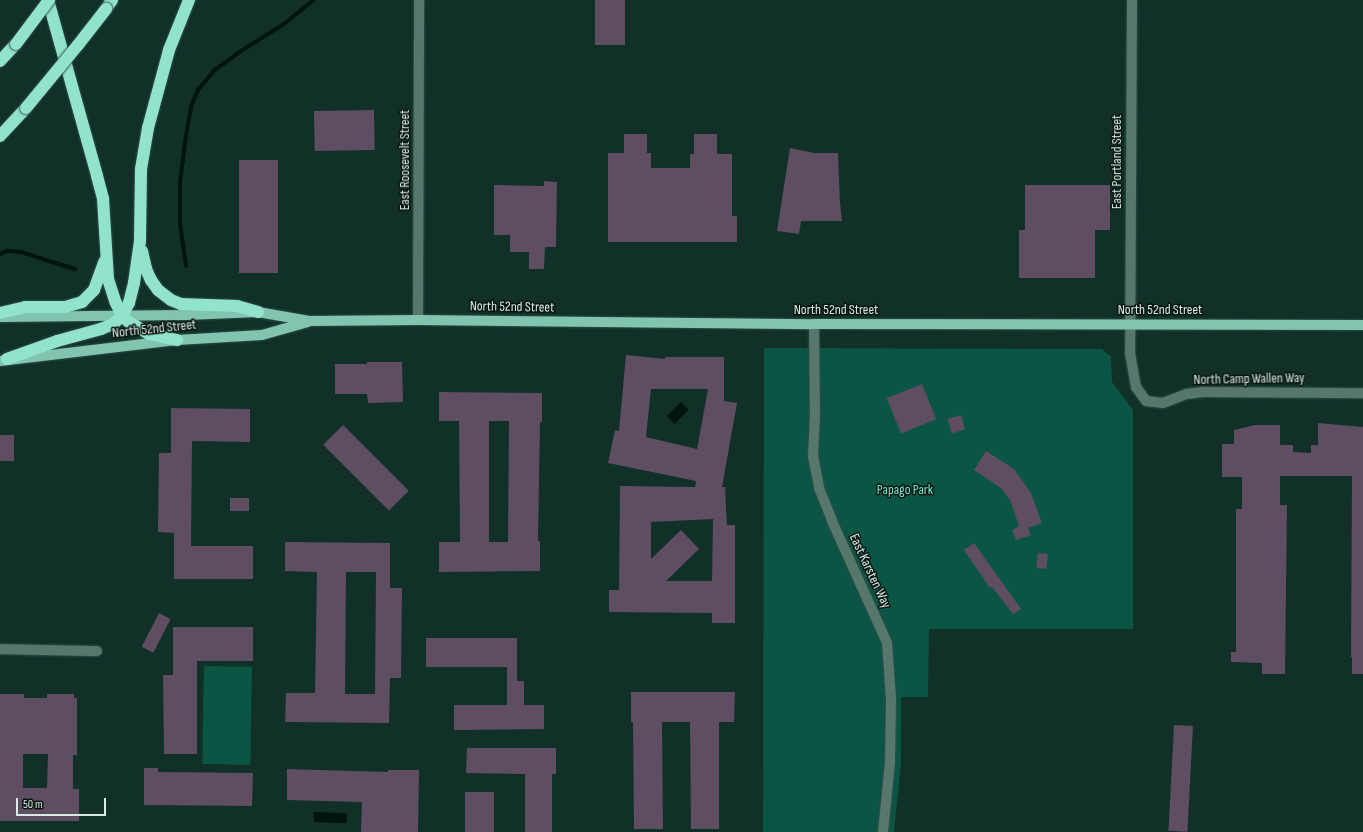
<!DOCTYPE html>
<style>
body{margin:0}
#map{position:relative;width:1363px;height:832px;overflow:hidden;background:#103028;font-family:"Sofia Sans Condensed",sans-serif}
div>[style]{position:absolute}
.green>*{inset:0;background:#0b5545;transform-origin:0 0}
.water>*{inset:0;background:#00140e;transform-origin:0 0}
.stream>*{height:3.5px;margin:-1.75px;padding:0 1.75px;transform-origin:1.75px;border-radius:1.75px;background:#00140e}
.building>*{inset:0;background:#5f4d62;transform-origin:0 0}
.roads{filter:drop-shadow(0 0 1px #304e46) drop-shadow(0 0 1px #304e46)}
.minor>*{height:10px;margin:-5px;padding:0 5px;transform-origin:5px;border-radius:5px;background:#57776d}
.major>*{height:10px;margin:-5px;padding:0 5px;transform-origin:5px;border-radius:5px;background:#81c4b0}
.highway>*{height:12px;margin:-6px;padding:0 6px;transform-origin:6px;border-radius:6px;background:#91e3cb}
.bridges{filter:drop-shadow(0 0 1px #304e46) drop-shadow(0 0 1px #304e46)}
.highway-bridge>*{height:12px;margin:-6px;padding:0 6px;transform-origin:6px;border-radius:6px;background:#91e3cb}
span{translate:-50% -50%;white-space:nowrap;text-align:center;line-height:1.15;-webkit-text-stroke:3px #081511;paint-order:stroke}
.street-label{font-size:14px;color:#d8eae4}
.park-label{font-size:14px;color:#74ebcb}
.scale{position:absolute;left:16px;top:798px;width:90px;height:18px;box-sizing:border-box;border:2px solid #d8eae4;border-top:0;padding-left:5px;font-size:12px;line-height:14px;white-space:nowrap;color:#d8eae4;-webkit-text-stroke:3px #081511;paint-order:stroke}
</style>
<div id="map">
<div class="green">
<div style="clip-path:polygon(764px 348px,1102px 349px,1111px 357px,1112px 382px,1133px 410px,1133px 629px,929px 629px,928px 697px,901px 697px,901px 764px,894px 832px,763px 832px)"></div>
<div style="left:204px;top:666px;width:48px;height:98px;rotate:1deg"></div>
</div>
<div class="water">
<div style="left:681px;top:402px;width:11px;height:20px;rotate:45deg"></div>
<div style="left:314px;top:812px;width:33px;height:10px;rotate:2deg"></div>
</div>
<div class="stream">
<div style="left:0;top:254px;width:8px;rotate:-23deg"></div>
<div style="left:7px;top:251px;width:14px;rotate:4deg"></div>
<div style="left:21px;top:252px;width:57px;rotate:17.5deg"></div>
<div style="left:186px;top:266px;width:42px;rotate:-98.1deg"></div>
<div style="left:180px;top:224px;width:42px;rotate:-90deg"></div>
<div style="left:180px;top:182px;width:46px;rotate:-82.6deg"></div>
<div style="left:186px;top:136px;width:29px;rotate:-80deg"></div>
<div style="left:191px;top:107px;width:18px;rotate:-68deg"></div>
<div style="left:198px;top:90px;width:26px;rotate:-50deg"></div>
<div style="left:215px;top:70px;width:29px;rotate:-36deg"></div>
<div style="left:238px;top:53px;width:54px;rotate:-32.2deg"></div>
<div style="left:284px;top:24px;width:38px;rotate:-39deg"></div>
</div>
<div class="building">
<div style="left:595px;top:0;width:30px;height:45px"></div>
<div style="left:374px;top:110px;width:40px;height:60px;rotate:89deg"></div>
<div style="clip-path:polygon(624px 134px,647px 134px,647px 153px,651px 153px,651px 168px,690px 168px,690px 154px,694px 154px,694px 134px,717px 134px,717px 154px,732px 154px,732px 216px,737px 216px,737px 242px,608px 242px,608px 153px,624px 153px)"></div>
<div style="clip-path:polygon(790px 148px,814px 153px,838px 153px,840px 203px,842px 221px,801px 221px,799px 234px,777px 231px)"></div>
<div style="left:239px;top:160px;width:39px;height:113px"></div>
<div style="clip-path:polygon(544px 181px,557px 182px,556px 247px,545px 247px,544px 269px,529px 269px,529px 252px,510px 252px,510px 235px,494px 235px,494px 185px,544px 186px)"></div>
<div style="clip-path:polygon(1025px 185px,1110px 185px,1110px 230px,1095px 230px,1095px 278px,1019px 278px,1019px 230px,1025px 230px)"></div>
<div style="clip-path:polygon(evenodd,626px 355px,665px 359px,665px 357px,724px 357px,724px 401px,737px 403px,722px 487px,725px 487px,727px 525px,735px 525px,735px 623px,712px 623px,712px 613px,609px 612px,609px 590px,619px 590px,620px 486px,695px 487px,696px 481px,608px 463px,615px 430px,619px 431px,626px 355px,651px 389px,708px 389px,697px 449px,646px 437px,651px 389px,626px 355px,713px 519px,712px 581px,666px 581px,699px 549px,681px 530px,651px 559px,651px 522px,713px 519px)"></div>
<div style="clip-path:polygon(367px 362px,402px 362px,403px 402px,368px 403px,367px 394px,335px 394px,335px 364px,367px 364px)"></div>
<div style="left:922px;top:384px;width:38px;height:38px;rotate:68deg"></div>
<div style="clip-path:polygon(evenodd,439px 392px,542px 393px,542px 422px,540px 422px,538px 541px,540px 541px,540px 571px,439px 572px,439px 542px,460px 542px,459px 421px,439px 421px,439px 392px,489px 421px,509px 421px,508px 542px,489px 542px,489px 421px)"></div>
<div style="clip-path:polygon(171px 408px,250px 409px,250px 442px,192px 441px,191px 546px,253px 546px,253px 579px,174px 579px,174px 533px,158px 532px,159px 453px,171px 453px)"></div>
<div style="left:961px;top:415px;width:15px;height:14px;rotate:74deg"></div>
<div style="clip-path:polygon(1318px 423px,1363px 427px,1363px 674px,1352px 674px,1352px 657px,1351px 657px,1352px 476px,1280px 476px,1280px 505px,1287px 505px,1285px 674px,1262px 674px,1262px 663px,1231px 662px,1231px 652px,1236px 652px,1236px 509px,1242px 509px,1242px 477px,1222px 477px,1222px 444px,1234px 444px,1234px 430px,1255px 425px,1280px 425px,1280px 445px,1293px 445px,1293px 452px,1311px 453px,1311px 445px,1318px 445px)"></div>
<div style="left:343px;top:425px;width:93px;height:28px;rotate:45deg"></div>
<div style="left:0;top:435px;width:14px;height:26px"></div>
<div style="clip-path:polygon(986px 451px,1014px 469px,1031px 493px,1042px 523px,1028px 528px,1031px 535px,1016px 540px,1012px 530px,1019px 526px,1010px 500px,1001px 488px,974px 470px)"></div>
<div style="left:230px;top:498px;width:19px;height:13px"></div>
<div style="clip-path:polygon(evenodd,285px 542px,390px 543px,390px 588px,402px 588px,401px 678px,390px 678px,389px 723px,285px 722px,286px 693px,315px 693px,317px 572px,285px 571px,285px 542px,346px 572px,376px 572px,375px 694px,345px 694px,346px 572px)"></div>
<div style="clip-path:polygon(974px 543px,1021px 609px,1013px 614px,992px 587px,990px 588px,964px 550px)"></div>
<div style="left:1038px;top:553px;width:10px;height:15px;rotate:6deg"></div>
<div style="left:159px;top:613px;width:13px;height:38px;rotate:27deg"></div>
<div style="clip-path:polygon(173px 627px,253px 627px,253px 661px,197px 661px,197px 754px,164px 754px,163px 675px,173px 675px)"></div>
<div style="clip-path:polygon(426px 638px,517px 638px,517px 681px,524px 681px,524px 705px,544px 705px,544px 729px,454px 730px,454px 705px,507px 705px,507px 667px,426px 667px)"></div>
<div style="clip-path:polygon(631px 692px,735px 692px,734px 722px,719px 722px,719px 829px,691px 829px,690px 722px,662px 722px,663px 829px,634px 829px,633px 722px,631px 722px)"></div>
<div style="clip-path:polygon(evenodd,0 694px,24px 694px,24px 698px,47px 698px,47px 694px,74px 694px,74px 698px,77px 698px,77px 755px,73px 755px,73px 789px,79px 789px,79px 821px,0 821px,0 694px,23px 754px,48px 754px,47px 788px,23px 788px,23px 754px)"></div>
<div style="left:1174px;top:725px;width:19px;height:106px;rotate:3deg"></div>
<div style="clip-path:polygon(467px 748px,556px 748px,556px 774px,552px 774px,552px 832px,525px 832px,525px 774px,466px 773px)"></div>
<div style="clip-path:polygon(144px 768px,158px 768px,158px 772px,253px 773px,252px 806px,144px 805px)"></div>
<div style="clip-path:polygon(287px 769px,388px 772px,388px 770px,419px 770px,418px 832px,361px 832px,362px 802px,287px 800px)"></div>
<div style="left:465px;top:792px;width:29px;height:40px"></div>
</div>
<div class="roads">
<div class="minor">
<div style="left:1132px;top:0;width:353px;rotate:90.3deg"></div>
<div style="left:1130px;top:353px;width:35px;rotate:80deg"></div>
<div style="left:1136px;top:387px;width:17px;rotate:54deg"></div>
<div style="left:1146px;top:401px;width:17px;rotate:7deg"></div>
<div style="left:1163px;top:403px;width:26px;rotate:-21deg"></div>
<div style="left:1187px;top:394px;width:16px;rotate:-7deg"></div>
<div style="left:1203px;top:392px;width:160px;rotate:0.4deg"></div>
<div style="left:418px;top:320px;width:320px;rotate:-89.8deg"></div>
<div style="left:814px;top:324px;width:91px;rotate:89.4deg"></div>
<div style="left:815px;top:415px;width:41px;rotate:92.8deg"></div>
<div style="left:813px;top:456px;width:33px;rotate:79deg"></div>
<div style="left:819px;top:488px;width:35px;rotate:68deg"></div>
<div style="left:832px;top:521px;width:134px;rotate:65.7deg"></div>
<div style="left:887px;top:643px;width:56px;rotate:85.9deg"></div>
<div style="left:891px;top:699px;width:63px;rotate:90.9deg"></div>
<div style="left:890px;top:762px;width:70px;rotate:95.7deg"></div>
<div style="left:0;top:649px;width:97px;rotate:1.2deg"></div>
</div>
<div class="major">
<div style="left:0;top:317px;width:186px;rotate:-0.6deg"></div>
<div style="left:186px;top:315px;width:72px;rotate:-2.4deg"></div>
<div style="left:258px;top:312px;width:52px;rotate:10deg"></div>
<div style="left:309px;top:321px;width:109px;rotate:-0.5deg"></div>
<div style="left:418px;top:320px;width:396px;rotate:0.6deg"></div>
<div style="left:814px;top:324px;width:549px;rotate:0.1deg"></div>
<div style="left:0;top:361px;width:178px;rotate:-6.8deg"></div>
<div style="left:177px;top:340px;width:85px;rotate:-3.4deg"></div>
<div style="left:262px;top:335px;width:48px;rotate:-15.8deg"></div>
</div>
<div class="highway">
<div style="left:48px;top:0;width:183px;rotate:74.4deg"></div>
<div style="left:97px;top:176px;width:24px;rotate:75deg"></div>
<div style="left:103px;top:199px;width:80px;rotate:86.4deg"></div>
<div style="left:108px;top:279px;width:25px;rotate:72deg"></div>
<div style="left:116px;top:303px;width:14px;rotate:65deg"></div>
<div style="left:122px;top:316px;width:9px;rotate:41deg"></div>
<div style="left:129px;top:322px;width:23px;rotate:31deg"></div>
<div style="left:149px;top:334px;width:29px;rotate:12deg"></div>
<div style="left:106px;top:9px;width:11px;rotate:-56deg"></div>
<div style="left:0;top:61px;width:23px;rotate:-47deg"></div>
<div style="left:0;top:136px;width:38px;rotate:-47deg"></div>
<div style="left:142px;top:251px;width:18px;rotate:77deg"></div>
<div style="left:146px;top:269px;width:12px;rotate:66deg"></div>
<div style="left:151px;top:280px;width:12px;rotate:55deg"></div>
<div style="left:158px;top:290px;width:16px;rotate:38deg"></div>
<div style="left:171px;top:300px;width:11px;rotate:22deg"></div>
<div style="left:181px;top:304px;width:56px;rotate:2deg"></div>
<div style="left:237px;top:306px;width:22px;rotate:16deg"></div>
<div style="left:0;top:313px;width:26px;rotate:-13deg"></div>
<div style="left:25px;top:307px;width:40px"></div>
<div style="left:65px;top:307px;width:18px;rotate:-16deg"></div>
<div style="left:82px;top:302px;width:17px;rotate:-45deg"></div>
<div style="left:94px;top:290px;width:30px;rotate:-70deg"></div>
<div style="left:7px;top:359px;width:53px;rotate:-19.8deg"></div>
<div style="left:57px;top:341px;width:46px;rotate:-15.3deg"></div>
<div style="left:101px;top:329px;width:13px;rotate:-23deg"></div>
<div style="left:113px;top:324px;width:12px;rotate:-42deg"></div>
<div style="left:122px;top:316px;width:15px;rotate:-62deg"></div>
<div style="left:129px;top:303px;width:21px;rotate:-76deg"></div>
<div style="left:134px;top:283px;width:42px;rotate:-81.9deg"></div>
<div style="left:140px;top:241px;width:72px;rotate:-89.2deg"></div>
<div style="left:141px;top:169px;width:42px;rotate:-80.3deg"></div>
<div style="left:148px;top:128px;width:81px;rotate:-74.9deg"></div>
<div style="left:169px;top:50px;width:54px;rotate:-68.2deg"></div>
</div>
</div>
<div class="bridges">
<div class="highway-bridge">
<div style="left:16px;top:44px;width:55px;rotate:-53.1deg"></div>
<div style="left:26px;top:108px;width:82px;rotate:-50.5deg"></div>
<div style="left:78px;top:45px;width:46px;rotate:-52.1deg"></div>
</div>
</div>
<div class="street-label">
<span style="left:405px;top:160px;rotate:-90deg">East Roosevelt Street</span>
<span style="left:1117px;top:162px;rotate:-90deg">East Portland Street</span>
<span style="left:512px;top:307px;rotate:1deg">North 52nd Street</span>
<span style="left:836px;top:310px">North 52nd Street</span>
<span style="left:1160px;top:310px">North 52nd Street</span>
<span style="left:154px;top:329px;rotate:-6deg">North 52nd Street</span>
<span style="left:1249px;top:379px;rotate:-1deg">North Camp Wallen Way</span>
<span style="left:870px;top:571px;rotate:65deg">East Karsten Way</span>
</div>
<div class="park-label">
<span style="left:905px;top:490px">Papago Park</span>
</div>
<div class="scale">50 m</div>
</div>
